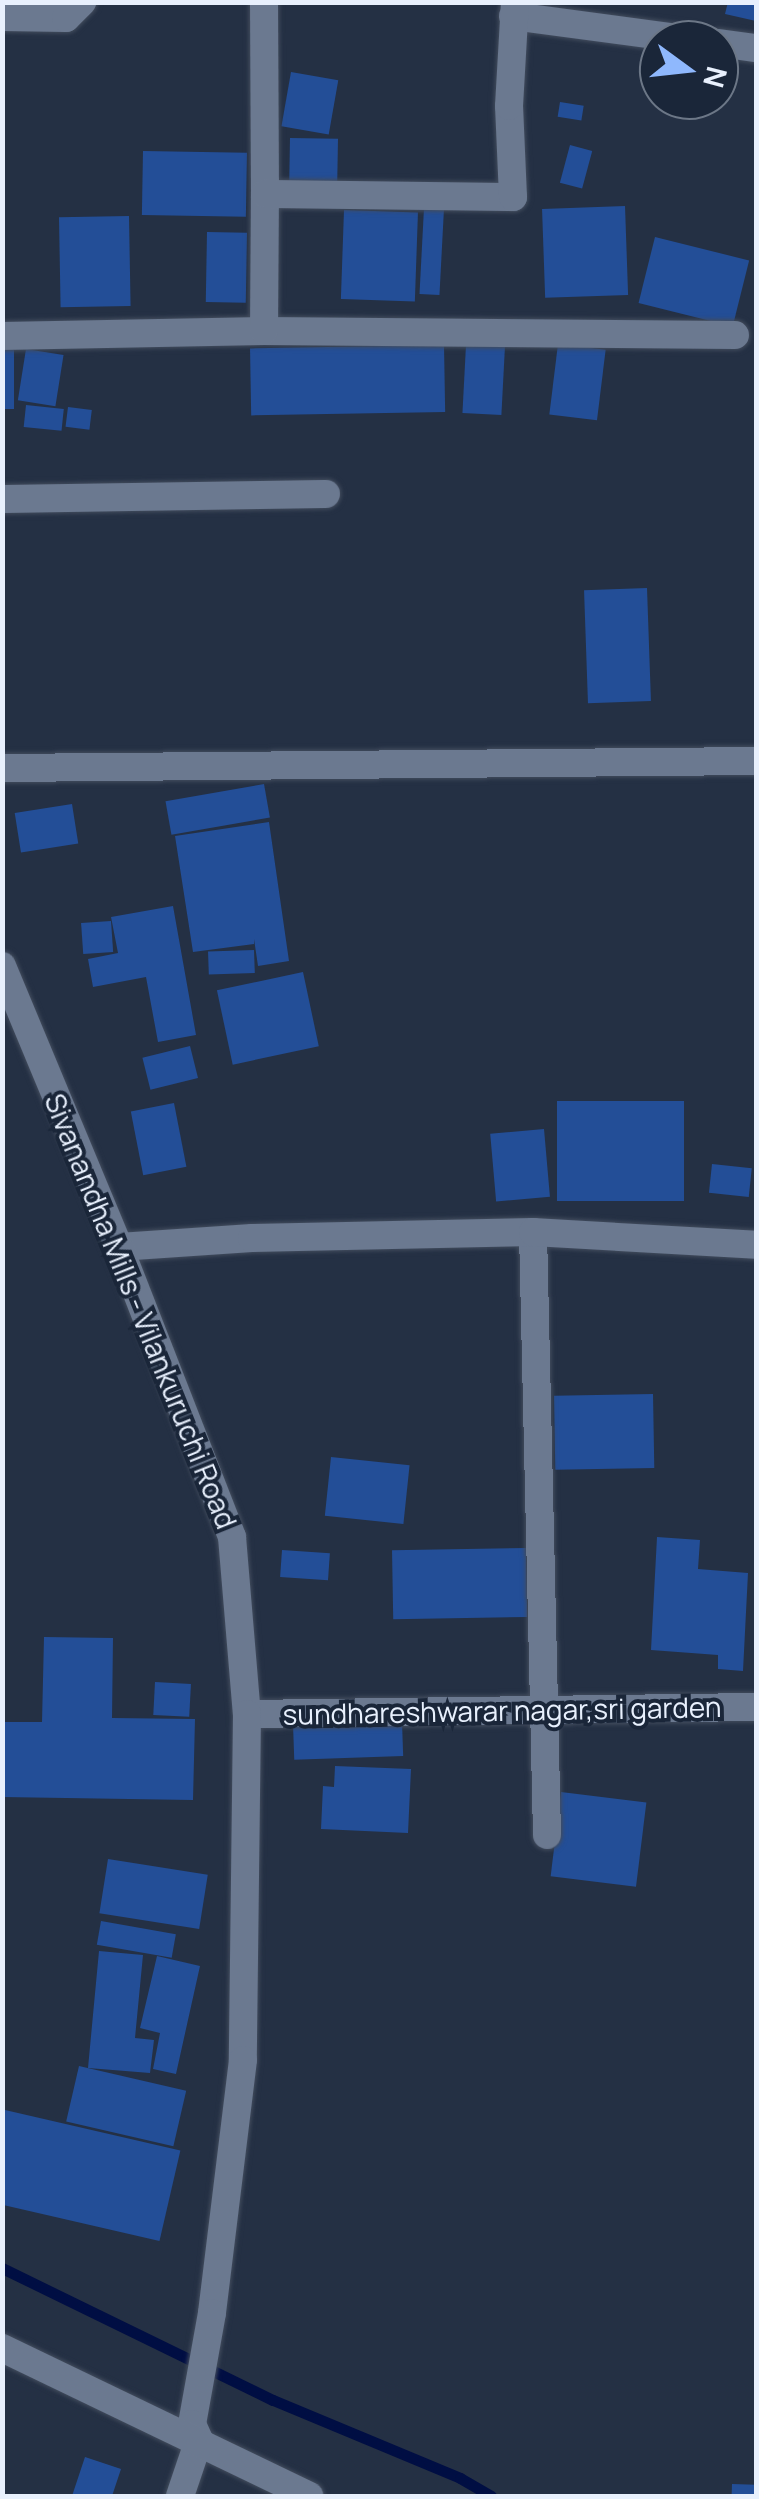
<!DOCTYPE html>
<style>
body{margin:0}
#map{position:relative;width:759px;height:2499px;overflow:hidden;background:#243044;font-family:Manrope,sans-serif}
div>[style]{position:absolute}
.stream>*{height:11px;margin:-5.5px;padding:0 5.5px;transform-origin:5.5px;border-radius:5.5px;background:#000e43}
.building>*{inset:0;background:#234e97;transform-origin:0 0}
.roads{filter:drop-shadow(0 0 2px #424c5d) drop-shadow(0 0 2px #424c5d)}
.minor>*{height:28px;margin:-14px;padding:0 14px;transform-origin:14px;border-radius:14px;background:#6b7990}
.secondary>*{height:28px;margin:-14px;padding:0 14px;transform-origin:14px;border-radius:14px;background:#6b7990}
span{translate:-50% -50%;white-space:nowrap;text-align:center;line-height:1.15;-webkit-text-stroke:8px #1a2639;paint-order:stroke}
.street-label{font-size:28px;color:#e8f0fd}
.frame{position:absolute;inset:0;border:5px solid #e8f0fd;pointer-events:none}
.north{position:absolute;left:639px;top:20px;width:100px;height:100px;box-sizing:border-box;background:#1a2639;border:2px solid #6c7787;border-radius:50%;rotate:105deg;font-size:28px;font-weight:700;line-height:40px;text-align:center;color:#e8f0fd}
.north::after{content:'';display:block;margin:auto;width:35px;height:45px;background:#8fb8fd;clip-path:polygon(50% 0,100% 100%,50% 72%,0 100%)}
</style>
<div id="map">
<div class="stream">
<div style="left:2px;top:2268px;width:301px;rotate:26deg"></div>
<div style="left:273px;top:2400px;width:203px;rotate:22.6deg"></div>
<div style="left:460px;top:2478px;width:36px;rotate:30deg"></div>
</div>
<div class="building">
<div style="clip-path:polygon(728px 2px,756px 2px,756px 21px,725px 14px)"></div>
<div style="left:291px;top:72px;width:48px;height:55px;rotate:10deg"></div>
<div style="left:560px;top:102px;width:24px;height:15px;rotate:9deg"></div>
<div style="left:290px;top:138px;width:48px;height:46px;rotate:1deg"></div>
<div style="left:570px;top:145px;width:23px;height:39px;rotate:15deg"></div>
<div style="left:143px;top:151px;width:104px;height:64px;rotate:1deg"></div>
<div style="left:625px;top:206px;width:89px;height:83px;rotate:88deg"></div>
<div style="left:424px;top:208px;width:20px;height:86px;rotate:3deg"></div>
<div style="left:344px;top:210px;width:74px;height:89px;rotate:2deg"></div>
<div style="left:129px;top:216px;width:90px;height:70px;rotate:89deg"></div>
<div style="left:207px;top:232px;width:40px;height:70px;rotate:1deg"></div>
<div style="left:655px;top:237px;width:97px;height:68px;rotate:14deg"></div>
<div style="left:558px;top:344px;width:48px;height:71px;rotate:7deg"></div>
<div style="left:444px;top:345px;width:67px;height:194px;rotate:89deg"></div>
<div style="left:466px;top:345px;width:39px;height:68px;rotate:3deg"></div>
<div style="left:26px;top:349px;width:38px;height:52px;rotate:9deg"></div>
<div style="left:2px;top:350px;width:12px;height:59px"></div>
<div style="left:26px;top:405px;width:38px;height:22px;rotate:6deg"></div>
<div style="left:68px;top:407px;width:24px;height:20px;rotate:7deg"></div>
<div style="left:647px;top:588px;width:113px;height:63px;rotate:88deg"></div>
<div style="left:264px;top:784px;width:34px;height:100px;rotate:80deg"></div>
<div style="left:72px;top:804px;width:40px;height:58px;rotate:81deg"></div>
<div style="clip-path:polygon(269px 822px,289px 961px,258px 966px,254px 939px,254px 944px,193px 952px,175px 836px)"></div>
<div style="clip-path:polygon(173px 906px,196px 1035px,158px 1042px,146px 977px,93px 987px,88px 959px,118px 953px,111px 917px)"></div>
<div style="left:111px;top:921px;width:31px;height:30px;rotate:86deg"></div>
<div style="left:254px;top:950px;width:23px;height:46px;rotate:88deg"></div>
<div style="left:303px;top:972px;width:76px;height:88px;rotate:78deg"></div>
<div style="left:190px;top:1046px;width:33px;height:49px;rotate:76deg"></div>
<div style="left:557px;top:1101px;width:127px;height:100px"></div>
<div style="left:174px;top:1103px;width:65px;height:44px;rotate:79deg"></div>
<div style="left:544px;top:1129px;width:68px;height:54px;rotate:85deg"></div>
<div style="left:712px;top:1164px;width:40px;height:29px;rotate:6deg"></div>
<div style="left:653px;top:1394px;width:74px;height:99px;rotate:89deg"></div>
<div style="left:331px;top:1457px;width:79px;height:59px;rotate:6deg"></div>
<div style="clip-path:polygon(657px 1537px,700px 1540px,698px 1569px,748px 1573px,743px 1671px,718px 1669px,718px 1655px,651px 1650px)"></div>
<div style="left:526px;top:1548px;width:69px;height:134px;rotate:89deg"></div>
<div style="left:282px;top:1550px;width:48px;height:27px;rotate:4deg"></div>
<div style="clip-path:polygon(44px 1637px,113px 1638px,112px 1718px,195px 1719px,193px 1800px,2px 1797px,2px 1722px,42px 1722px)"></div>
<div style="left:155px;top:1682px;width:36px;height:33px;rotate:3deg"></div>
<div style="left:402px;top:1722px;width:34px;height:109px;rotate:88deg"></div>
<div style="clip-path:polygon(335px 1766px,411px 1769px,408px 1833px,321px 1829px,323px 1786px,334px 1787px)"></div>
<div style="left:561px;top:1792px;width:86px;height:85px;rotate:7deg"></div>
<div style="left:108px;top:1859px;width:101px;height:55px;rotate:9deg"></div>
<div style="left:101px;top:1921px;width:76px;height:24px;rotate:10deg"></div>
<div style="clip-path:polygon(99px 1951px,143px 1955px,135px 2038px,154px 2040px,150px 2073px,88px 2068px)"></div>
<div style="clip-path:polygon(157px 1956px,200px 1966px,176px 2074px,153px 2069px,160px 2033px,140px 2028px)"></div>
<div style="left:79px;top:2066px;width:110px;height:57px;rotate:13deg"></div>
<div style="left:5px;top:2110px;width:180px;height:93px;rotate:13deg"></div>
<div style="clip-path:polygon(85px 2457px,121px 2469px,112px 2496px,72px 2496px)"></div>
<div style="left:732px;top:2484px;width:24px;height:12px;rotate:2deg"></div>
</div>
<div class="roads">
<div class="minor">
<div style="left:264px;top:2px;width:192px;rotate:89.7deg"></div>
<div style="left:513px;top:16px;width:182px;rotate:7.6deg"></div>
<div style="left:2px;top:17px;width:64px;rotate:0.9deg"></div>
<div style="left:66px;top:18px;width:23px;rotate:-45deg"></div>
<div style="left:719px;top:43px;width:37px;rotate:8deg"></div>
<div style="left:264px;top:331px;width:471px;rotate:0.5deg"></div>
<div style="left:2px;top:336px;width:262px;rotate:-1.1deg"></div>
<div style="left:264px;top:331px;width:137px;rotate:-89.6deg"></div>
<div style="left:265px;top:194px;width:248px;rotate:0.7deg"></div>
<div style="left:513px;top:197px;width:91px;rotate:-92.5deg"></div>
<div style="left:509px;top:106px;width:104px;rotate:-86.7deg"></div>
<div style="left:2px;top:499px;width:324px;rotate:-0.9deg"></div>
<div style="left:2px;top:768px;width:754px;rotate:-0.53deg"></div>
<div style="left:533px;top:1232px;width:603px;rotate:88.67deg"></div>
<div style="left:119px;top:1247px;width:133px;rotate:-3.9deg"></div>
<div style="left:252px;top:1238px;width:281px;rotate:-1.2deg"></div>
<div style="left:533px;top:1232px;width:223px;rotate:3.3deg"></div>
<div style="left:247px;top:1714px;width:509px;rotate:-0.79deg"></div>
<div style="left:180px;top:2496px;width:59px;rotate:-71.3deg"></div>
</div>
<div class="secondary">
<div style="left:2px;top:966px;width:304px;rotate:67.4deg"></div>
<div style="left:119px;top:1247px;width:311px;rotate:68.7deg"></div>
<div style="left:232px;top:1537px;width:178px;rotate:85.2deg"></div>
<div style="left:247px;top:1714px;width:346px;rotate:90.7deg"></div>
<div style="left:243px;top:2060px;width:255px;rotate:97deg"></div>
<div style="left:212px;top:2313px;width:113px;rotate:100.2deg"></div>
<div style="left:192px;top:2424px;width:17px;rotate:66deg"></div>
<div style="left:2px;top:2348px;width:341px;rotate:25.7deg"></div>
</div>
</div>
<div class="street-label">
<span style="left:141px;top:1311px;rotate:68deg">Sivanandha Mills - Vilankuruchi Road</span>
<span style="left:502px;top:1710px;rotate:-1deg">sundhareshwarar nagar,sri garden</span>
</div>
<div class="frame"></div>
<div class="north">N</div>
</div>
